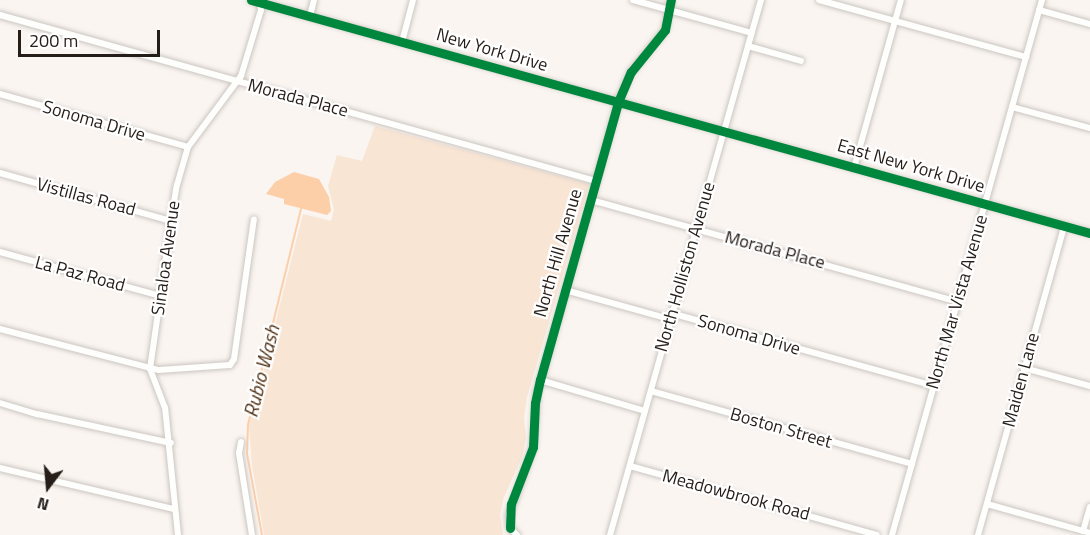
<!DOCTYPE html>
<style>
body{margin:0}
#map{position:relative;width:1090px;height:535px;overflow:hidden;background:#faf5f1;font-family:"Titillium Web",sans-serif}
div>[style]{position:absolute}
.green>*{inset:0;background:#f9e5d4}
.water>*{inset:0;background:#fccfa9}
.stream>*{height:1.5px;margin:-0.75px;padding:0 0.75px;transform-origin:0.75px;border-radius:0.75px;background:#fccfa9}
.roads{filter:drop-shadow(0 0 2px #ccc6c1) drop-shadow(0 0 2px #ccc6c1)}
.minor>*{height:6px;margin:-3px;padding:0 3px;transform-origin:3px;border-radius:3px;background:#fefefd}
.cycleway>*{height:9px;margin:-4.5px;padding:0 4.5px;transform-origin:4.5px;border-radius:4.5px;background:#00873e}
span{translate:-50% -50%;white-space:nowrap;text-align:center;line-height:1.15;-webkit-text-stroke:4.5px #fff;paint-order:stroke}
.street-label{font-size:18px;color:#251d17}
.water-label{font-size:20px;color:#513215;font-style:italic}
.north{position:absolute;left:18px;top:457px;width:60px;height:60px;-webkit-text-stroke:4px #fff;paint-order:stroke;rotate:196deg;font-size:16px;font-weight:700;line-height:24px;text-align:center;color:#251d17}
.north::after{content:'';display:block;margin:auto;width:21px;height:27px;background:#251d17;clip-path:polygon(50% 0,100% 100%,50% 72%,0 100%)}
.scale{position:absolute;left:18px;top:30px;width:142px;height:27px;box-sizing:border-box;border:3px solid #251d17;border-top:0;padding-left:8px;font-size:18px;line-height:21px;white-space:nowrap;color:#251d17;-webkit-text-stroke:4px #fff;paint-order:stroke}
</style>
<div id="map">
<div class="green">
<div style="clip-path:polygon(375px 126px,589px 184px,527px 397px,524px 418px,526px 438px,522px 457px,504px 497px,500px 515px,503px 535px,264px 535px,252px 465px,249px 426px,303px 214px,331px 221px,334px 210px,328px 186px,337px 155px,362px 161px)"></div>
</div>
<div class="water">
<div style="clip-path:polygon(294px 172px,319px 179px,329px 197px,331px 211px,327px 215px,284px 204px,284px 199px,266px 194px,275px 182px)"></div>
</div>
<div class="stream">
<div style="left:262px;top:535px;width:82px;rotate:-100.5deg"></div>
<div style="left:247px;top:454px;width:29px;rotate:-88deg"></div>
<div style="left:248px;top:425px;width:222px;rotate:-76.2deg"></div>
</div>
<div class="roads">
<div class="minor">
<div style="left:251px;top:0;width:871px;rotate:15.52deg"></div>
<div style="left:633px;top:0;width:123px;rotate:15.5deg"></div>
<div style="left:819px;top:0;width:215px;rotate:15.4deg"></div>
<div style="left:1039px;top:10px;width:53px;rotate:15.4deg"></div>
<div style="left:0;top:15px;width:619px;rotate:15.56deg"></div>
<div style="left:310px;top:16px;width:16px;rotate:-76deg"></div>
<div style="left:402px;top:42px;width:43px;rotate:-75.3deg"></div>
<div style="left:748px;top:46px;width:55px;rotate:15.8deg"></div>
<div style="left:0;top:94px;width:195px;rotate:15.7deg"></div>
<div style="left:1012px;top:107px;width:81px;rotate:15.1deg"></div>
<div style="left:854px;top:168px;width:174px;rotate:-74.4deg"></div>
<div style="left:0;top:173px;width:178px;rotate:15.7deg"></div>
<div style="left:591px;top:200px;width:381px;rotate:15.5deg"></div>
<div style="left:0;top:252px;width:167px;rotate:15.3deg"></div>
<div style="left:565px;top:290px;width:105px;rotate:15.5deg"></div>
<div style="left:666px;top:318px;width:12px;rotate:-14deg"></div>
<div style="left:678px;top:315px;width:266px;rotate:15.5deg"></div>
<div style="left:0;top:329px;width:164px;rotate:14.5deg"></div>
<div style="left:159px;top:370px;width:71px;rotate:-4deg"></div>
<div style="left:230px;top:365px;width:7px;rotate:-56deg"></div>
<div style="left:234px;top:359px;width:141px;rotate:-81.9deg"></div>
<div style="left:1024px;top:368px;width:68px;rotate:15.3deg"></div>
<div style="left:540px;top:380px;width:109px;rotate:16.4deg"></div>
<div style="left:651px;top:391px;width:271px;rotate:15.6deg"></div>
<div style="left:0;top:403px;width:39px;rotate:17deg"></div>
<div style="left:37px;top:414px;width:137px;rotate:12.2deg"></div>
<div style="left:241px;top:442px;width:11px;rotate:100deg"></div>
<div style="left:239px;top:453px;width:83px;rotate:81deg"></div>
<div style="left:630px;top:466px;width:256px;rotate:15.6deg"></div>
<div style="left:0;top:468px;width:179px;rotate:13.3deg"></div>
<div style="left:987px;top:504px;width:107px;rotate:15.7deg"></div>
<div style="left:1083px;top:531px;width:25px;rotate:-74deg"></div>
<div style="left:178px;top:535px;width:128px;rotate:-95.8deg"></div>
<div style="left:165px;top:408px;width:42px;rotate:-111deg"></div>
<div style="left:150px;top:369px;width:149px;rotate:-81.9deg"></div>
<div style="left:171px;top:221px;width:36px;rotate:-81deg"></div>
<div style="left:177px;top:185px;width:40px;rotate:-74deg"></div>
<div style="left:188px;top:147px;width:89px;rotate:-53.3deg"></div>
<div style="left:241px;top:76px;width:69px;rotate:-73.1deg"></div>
<div style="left:261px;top:10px;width:9px;rotate:-96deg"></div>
<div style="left:517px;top:535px;width:10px;rotate:-135deg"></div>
<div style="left:510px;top:528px;width:13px;rotate:-94deg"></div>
<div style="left:509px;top:515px;width:72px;rotate:-70.6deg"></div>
<div style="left:533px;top:447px;width:54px;rotate:-85.8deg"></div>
<div style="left:537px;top:393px;width:302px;rotate:-74.4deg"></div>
<div style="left:618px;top:102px;width:33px;rotate:-67deg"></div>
<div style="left:631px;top:72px;width:54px;rotate:-51deg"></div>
<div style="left:665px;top:30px;width:31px;rotate:-79deg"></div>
<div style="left:610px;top:535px;width:556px;rotate:-74.24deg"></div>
<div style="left:892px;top:535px;width:556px;rotate:-74.34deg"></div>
<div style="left:978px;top:535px;width:321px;rotate:-74.4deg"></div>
</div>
</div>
<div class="cycleway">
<div style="left:251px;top:0;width:871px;rotate:15.52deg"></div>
<div style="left:510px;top:528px;width:24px;rotate:-88deg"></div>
<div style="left:511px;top:504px;width:61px;rotate:-68.9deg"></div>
<div style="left:533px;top:447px;width:44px;rotate:-87.4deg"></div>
<div style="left:535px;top:403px;width:24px;rotate:-78deg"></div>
<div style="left:540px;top:380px;width:289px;rotate:-74.3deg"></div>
<div style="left:618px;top:102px;width:33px;rotate:-67deg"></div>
<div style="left:631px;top:72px;width:54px;rotate:-51deg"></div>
<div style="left:665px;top:30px;width:31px;rotate:-79deg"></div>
</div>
<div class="street-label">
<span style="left:492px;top:50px;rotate:16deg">New York Drive</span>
<span style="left:298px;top:98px;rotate:15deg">Morada Place</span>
<span style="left:94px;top:121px;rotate:16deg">Sonoma Drive</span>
<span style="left:911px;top:166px;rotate:16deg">East New York Drive</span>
<span style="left:86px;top:197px;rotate:15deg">Vistillas Road</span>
<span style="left:775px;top:250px;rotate:15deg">Morada Place</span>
<span style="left:558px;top:253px;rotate:-74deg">North Hill Avenue</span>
<span style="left:166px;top:258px;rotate:-82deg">Sinaloa Avenue</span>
<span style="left:685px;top:267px;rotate:-74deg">North Holliston Avenue</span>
<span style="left:80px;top:274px;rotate:15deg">La Paz Road</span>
<span style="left:957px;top:302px;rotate:-74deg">North Mar Vista Avenue</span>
<span style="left:749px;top:335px;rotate:16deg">Sonoma Drive</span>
<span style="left:1021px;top:380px;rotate:-75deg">Maiden Lane</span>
<span style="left:781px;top:428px;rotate:16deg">Boston Street</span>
<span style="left:736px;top:495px;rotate:15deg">Meadowbrook Road</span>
</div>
<div class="water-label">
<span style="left:261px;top:371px;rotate:-76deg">Rubio Wash</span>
</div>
<div class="north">N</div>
<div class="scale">200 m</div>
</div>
